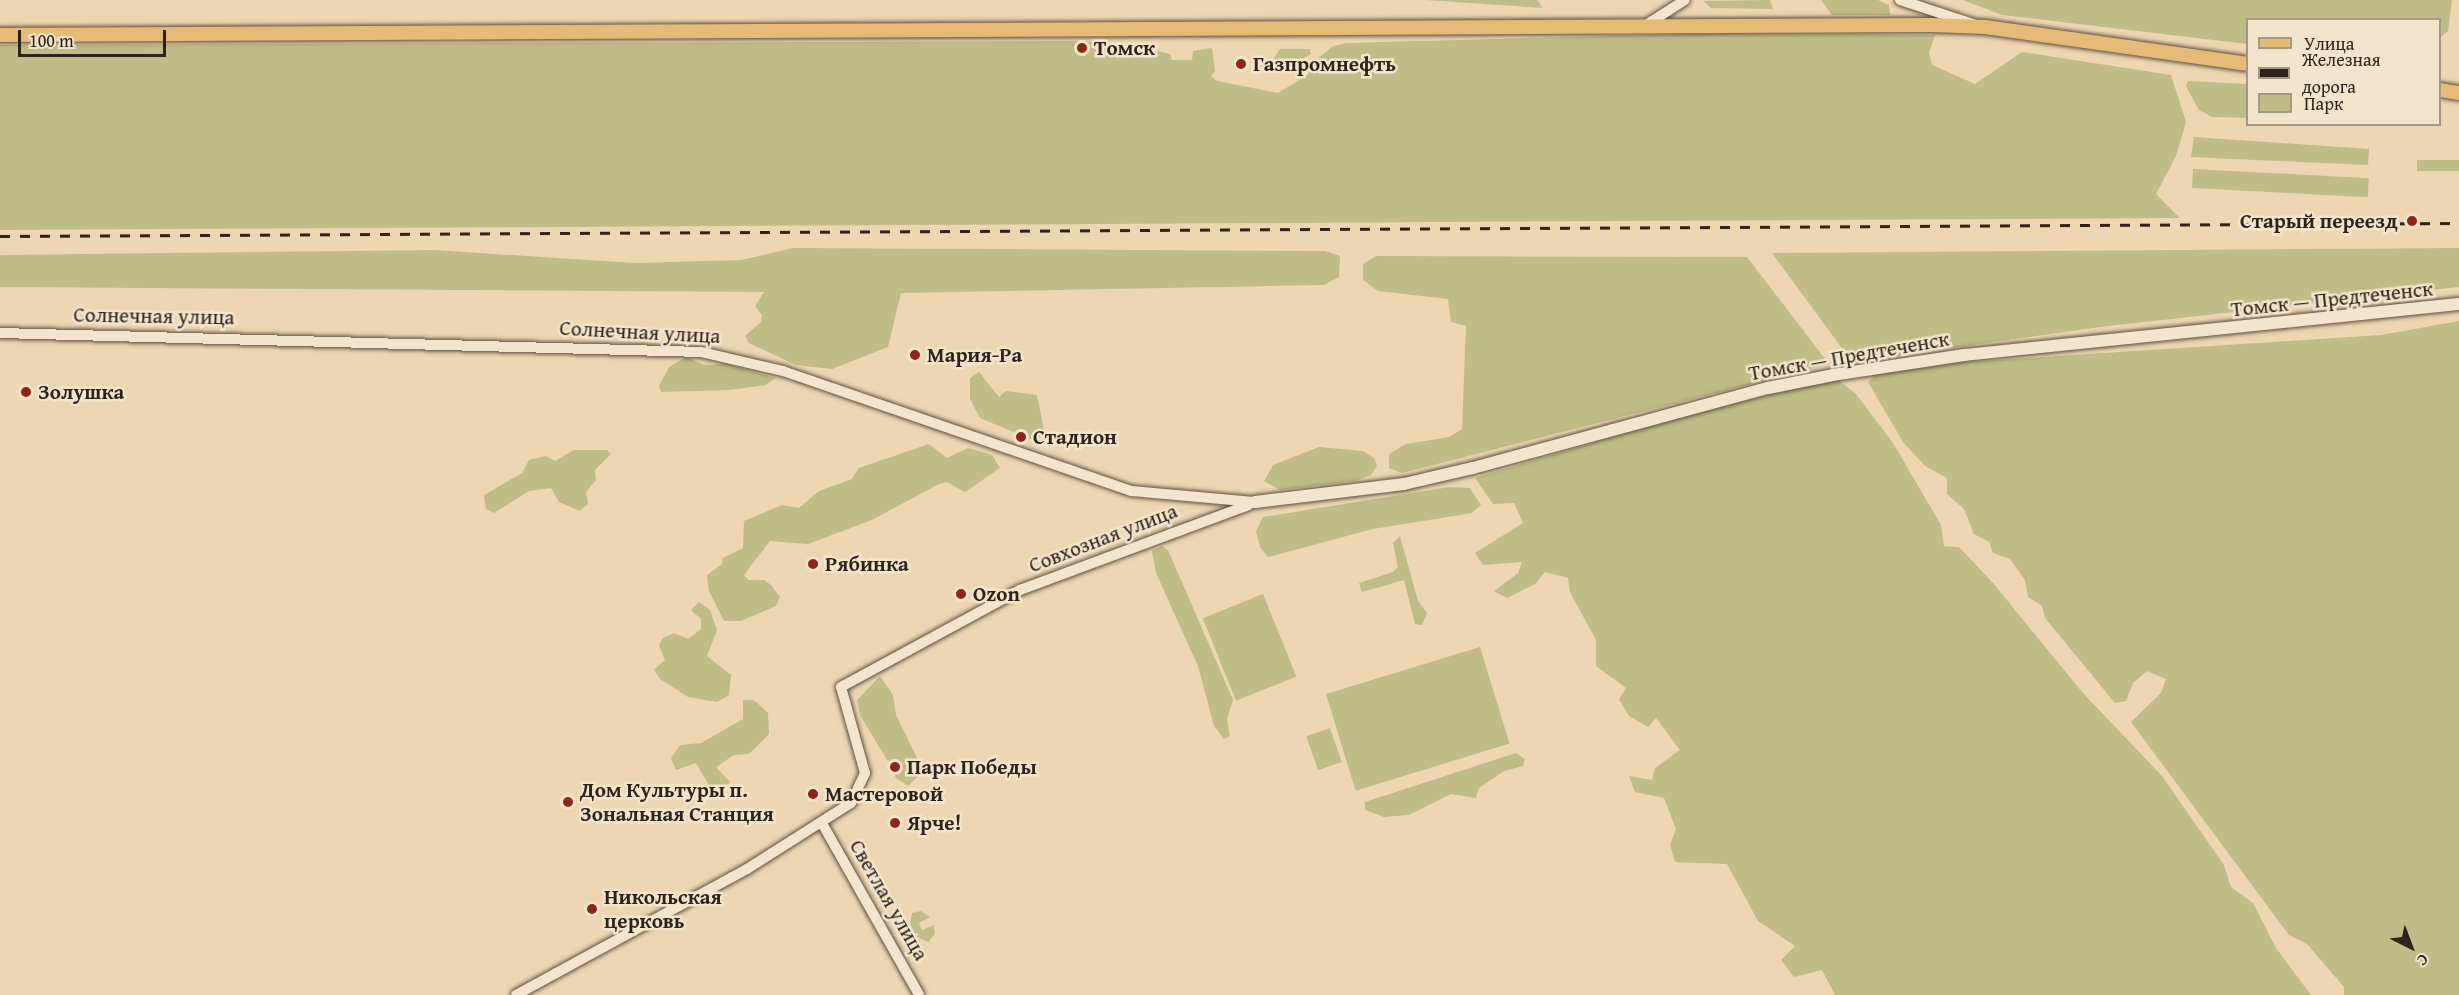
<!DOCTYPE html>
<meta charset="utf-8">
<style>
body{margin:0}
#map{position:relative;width:2459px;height:995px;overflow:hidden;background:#edd6b1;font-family:"Gentium Book Plus",serif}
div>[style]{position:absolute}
.green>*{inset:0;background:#bfbc87;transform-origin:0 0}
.roads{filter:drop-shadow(0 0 2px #5e5040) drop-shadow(0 0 2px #5e5040)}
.tertiary>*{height:10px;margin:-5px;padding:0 5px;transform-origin:5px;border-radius:5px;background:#f3e4cc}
.secondary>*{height:12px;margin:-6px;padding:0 6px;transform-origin:6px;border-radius:6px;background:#f3e4cc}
.primary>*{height:14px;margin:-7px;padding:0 7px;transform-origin:7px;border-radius:7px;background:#e6bb78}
.rail>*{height:3px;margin-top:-1.5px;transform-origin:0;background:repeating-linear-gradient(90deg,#2e231a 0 10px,transparent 0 20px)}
.dots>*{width:16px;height:16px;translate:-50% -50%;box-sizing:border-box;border:3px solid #f3e4cc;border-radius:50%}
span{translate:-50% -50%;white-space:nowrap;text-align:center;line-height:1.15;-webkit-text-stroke:5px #f3e4cc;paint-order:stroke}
.poi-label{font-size:21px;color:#2e231a;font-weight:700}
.left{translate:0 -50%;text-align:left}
.right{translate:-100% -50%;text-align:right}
.street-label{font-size:21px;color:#2e231a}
.legend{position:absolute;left:2246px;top:18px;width:195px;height:108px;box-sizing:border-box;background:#f3e4cc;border:2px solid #a49785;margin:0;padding:8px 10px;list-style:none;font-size:18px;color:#2e231a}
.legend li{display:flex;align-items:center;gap:12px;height:30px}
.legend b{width:30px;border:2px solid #a49785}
.north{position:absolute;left:2381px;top:917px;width:60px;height:60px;-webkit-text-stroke:4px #f3e4cc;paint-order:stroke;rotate:138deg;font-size:16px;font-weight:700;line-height:24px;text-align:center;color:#2e231a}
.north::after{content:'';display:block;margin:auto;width:21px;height:27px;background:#2e231a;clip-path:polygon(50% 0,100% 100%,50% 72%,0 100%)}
.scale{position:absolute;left:18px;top:30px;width:148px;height:27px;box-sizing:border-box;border:3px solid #2e231a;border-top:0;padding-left:8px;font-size:18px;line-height:21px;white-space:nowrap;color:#2e231a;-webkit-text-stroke:4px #f3e4cc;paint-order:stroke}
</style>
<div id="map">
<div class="green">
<div style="clip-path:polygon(1426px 0,1537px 0,1543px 8px)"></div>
<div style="clip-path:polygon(1770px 0,1773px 9px,1711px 8px,1703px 1px)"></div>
<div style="clip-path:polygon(1821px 0,1878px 0,1889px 5px,1890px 15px,1832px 15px)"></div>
<div style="clip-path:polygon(1963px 0,2452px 0,2448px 31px,2440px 38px,2440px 20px,2248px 20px,2247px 44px,2002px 15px)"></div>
<div style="clip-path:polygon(1687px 34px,1935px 35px,1929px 53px,1932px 65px,1975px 84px,2022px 52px,2171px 75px,2186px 122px,2176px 156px,2156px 194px,2180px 218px,0 230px,0 45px,1083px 41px,1146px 48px,1170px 54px,1172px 60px,1192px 60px,1193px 51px,1212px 48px,1215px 71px,1211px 76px,1217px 81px,1278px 93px,1309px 74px,1307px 68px,1333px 46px,1346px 43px)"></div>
<div style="clip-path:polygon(1280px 49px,1310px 49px,1311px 54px,1293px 64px,1282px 64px,1274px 59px)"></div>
<div style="clip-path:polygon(2188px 81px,2247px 84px,2247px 118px,2212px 117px,2199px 110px,2186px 86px)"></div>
<div style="clip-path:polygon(2194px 137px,2369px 149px,2368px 165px,2191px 157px)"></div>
<div style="left:2417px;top:160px;width:42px;height:11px"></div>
<div style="left:2193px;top:169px;width:176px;height:19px;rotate:3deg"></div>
<div style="clip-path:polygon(793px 248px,1325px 251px,1340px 256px,1339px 277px,1324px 285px,901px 293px,888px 347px,832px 369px,796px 365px,749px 343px,745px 336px,761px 322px,762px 315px,755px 306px,764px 292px,0 287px,0 255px,435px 250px,634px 263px,741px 260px)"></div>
<div style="clip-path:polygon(2459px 248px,2459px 287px,2100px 327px,1852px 362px,1772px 253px)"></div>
<div style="clip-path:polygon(1376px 256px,1747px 257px,1829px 364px,1402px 473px,1389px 468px,1389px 454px,1406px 444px,1449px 437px,1462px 429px,1466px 326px,1451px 322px,1448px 299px,1378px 291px,1363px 280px,1363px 264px)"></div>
<div style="clip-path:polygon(2459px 321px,2459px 995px,2344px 995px,2344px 987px,2307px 944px,2289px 935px,2131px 722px,2161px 693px,2166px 679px,2147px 671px,2133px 683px,2126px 701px,2115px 703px,2045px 618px,2042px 606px,2028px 597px,2025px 580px,2010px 559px,1993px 553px,1989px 542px,1974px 534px,1964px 509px,1947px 494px,1947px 478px,1925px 466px,1903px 442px,1868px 382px,1877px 374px,1965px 362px,2381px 335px)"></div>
<div style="clip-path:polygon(686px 357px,704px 365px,727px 364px,775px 378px,766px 385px,730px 390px,661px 392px,659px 386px,669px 367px)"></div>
<div style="clip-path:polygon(979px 372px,999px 397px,1006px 391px,1037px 395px,1044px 431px,1039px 438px,1030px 439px,980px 418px,970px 399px,970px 378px)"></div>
<div style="clip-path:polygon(1837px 379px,1856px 394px,1893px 443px,1941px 525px,1944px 546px,1959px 547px,1993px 583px,2082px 692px,2162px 776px,2224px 865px,2231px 887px,2253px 903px,2276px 948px,2311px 995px,1835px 995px,1822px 970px,1794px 977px,1781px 960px,1795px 946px,1758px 921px,1727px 864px,1675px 862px,1670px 845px,1676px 829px,1664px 798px,1635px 792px,1629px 776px,1652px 780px,1655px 768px,1680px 750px,1656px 718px,1648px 727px,1629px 716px,1619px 699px,1626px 688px,1596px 666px,1596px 640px,1570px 592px,1568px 578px,1545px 572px,1535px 584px,1507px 598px,1494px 591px,1518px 573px,1522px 562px,1483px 565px,1475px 553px,1523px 523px,1514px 503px,1493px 504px,1475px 478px,1703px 410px)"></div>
<div style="clip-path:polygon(929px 444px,947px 458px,968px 448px,992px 455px,1000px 468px,965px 492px,947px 482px,939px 484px,872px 520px,808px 544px,770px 541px,744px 575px,749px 580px,764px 580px,771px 585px,780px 597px,776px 606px,741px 621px,724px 621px,709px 591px,707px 575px,722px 564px,723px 558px,743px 548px,744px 521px,782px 505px,799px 508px,819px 491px,852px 479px,859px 468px)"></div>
<div style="clip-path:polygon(1319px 447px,1363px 451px,1374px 458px,1377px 466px,1371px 475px,1355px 481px,1280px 490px,1264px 481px,1273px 465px)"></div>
<div style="clip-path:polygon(574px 450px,607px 450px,611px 454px,595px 470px,596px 480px,586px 492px,588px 504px,580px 511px,559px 502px,551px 488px,529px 491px,494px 513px,486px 509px,484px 495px,522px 473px,529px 460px,546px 456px,555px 461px)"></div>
<div style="clip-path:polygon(1450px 487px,1470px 488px,1481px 505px,1472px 513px,1373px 529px,1268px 557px,1260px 547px,1256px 531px,1263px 517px)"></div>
<div style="clip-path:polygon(1400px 536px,1418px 601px,1427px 613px,1422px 625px,1415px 624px,1404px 580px,1362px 592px,1359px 583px,1393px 572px,1398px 567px,1393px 543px)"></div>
<div style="clip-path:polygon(1162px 546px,1168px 550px,1233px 700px,1227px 719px,1230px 736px,1224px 739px,1214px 726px,1198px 666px,1156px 573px,1152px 551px)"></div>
<div style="left:1263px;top:594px;width:89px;height:65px;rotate:68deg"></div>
<div style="clip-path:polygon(699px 602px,710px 610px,717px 630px,707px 656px,731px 675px,729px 695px,717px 702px,688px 697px,660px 679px,654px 670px,665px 660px,659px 645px,663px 638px,674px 633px,688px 639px,701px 629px,701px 619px,691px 610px)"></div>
<div style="left:1480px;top:647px;width:101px;height:161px;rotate:73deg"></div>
<div style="clip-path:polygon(880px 676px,893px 695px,896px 715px,918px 760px,919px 775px,908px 786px,895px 777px,898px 762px,887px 760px,860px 715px,857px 700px)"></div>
<div style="clip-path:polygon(743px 700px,754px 700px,768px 713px,769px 734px,749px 754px,734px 755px,716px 767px,730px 782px,716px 797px,696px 763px,676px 770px,671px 758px,680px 745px,701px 743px,743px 719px)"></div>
<div style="left:1330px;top:728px;width:36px;height:25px;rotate:71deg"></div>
<div style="clip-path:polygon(1516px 753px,1525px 759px,1523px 766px,1504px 771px,1479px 788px,1476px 798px,1451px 794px,1409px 815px,1384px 817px,1365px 810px,1365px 802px)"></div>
<div style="clip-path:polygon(921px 911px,930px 917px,919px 923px,922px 930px,934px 925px,935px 934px,928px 942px,917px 937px,910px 925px,912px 913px)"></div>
</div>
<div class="roads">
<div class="tertiary">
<div style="left:1900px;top:0;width:77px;rotate:18.2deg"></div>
<div style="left:1646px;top:25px;width:46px;rotate:-32.7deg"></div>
<div style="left:0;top:333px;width:701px;rotate:1.55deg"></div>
<div style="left:701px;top:352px;width:84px;rotate:13deg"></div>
<div style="left:783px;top:371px;width:368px;rotate:19deg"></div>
<div style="left:1131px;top:491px;width:124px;rotate:5.1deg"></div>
<div style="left:823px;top:825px;width:195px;rotate:60.5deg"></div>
<div style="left:516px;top:995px;width:263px;rotate:-28.6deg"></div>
<div style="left:747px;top:869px;width:123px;rotate:-32.4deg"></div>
<div style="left:851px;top:803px;width:33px;rotate:-65deg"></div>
<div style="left:865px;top:773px;width:89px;rotate:-105.6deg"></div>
<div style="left:841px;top:687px;width:204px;rotate:-28.5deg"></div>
<div style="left:1020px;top:590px;width:244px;rotate:-20.4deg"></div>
</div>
<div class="secondary">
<div style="left:1255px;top:502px;width:150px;rotate:-6.9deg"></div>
<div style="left:1404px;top:484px;width:71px;rotate:-13.1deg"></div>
<div style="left:1473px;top:468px;width:306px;rotate:-15.2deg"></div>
<div style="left:1768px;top:388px;width:66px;rotate:-11.3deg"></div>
<div style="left:1833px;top:375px;width:133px;rotate:-8.7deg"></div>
<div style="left:1964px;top:355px;width:498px;rotate:-5.9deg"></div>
</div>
<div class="primary">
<div style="left:0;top:35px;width:1931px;rotate:-0.3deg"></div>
<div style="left:1931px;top:25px;width:54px;rotate:2.1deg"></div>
<div style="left:1985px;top:27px;width:266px;rotate:8deg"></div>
<div style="left:2440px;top:90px;width:19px;rotate:9deg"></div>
</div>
</div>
<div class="rail">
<div style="left:0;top:236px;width:2459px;rotate:-0.3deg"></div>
</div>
<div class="dots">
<div style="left:1082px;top:48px;background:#8f2418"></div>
<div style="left:1241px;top:64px;background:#8f2418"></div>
<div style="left:2412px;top:221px;background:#8f2418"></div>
<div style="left:915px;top:355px;background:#8f2418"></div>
<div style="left:26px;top:392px;background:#8f2418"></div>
<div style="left:1021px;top:437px;background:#8f2418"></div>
<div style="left:813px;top:564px;background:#8f2418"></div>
<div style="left:961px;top:594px;background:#8f2418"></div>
<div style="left:895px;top:767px;background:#8f2418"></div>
<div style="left:813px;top:794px;background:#8f2418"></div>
<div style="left:568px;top:802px;background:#8f2418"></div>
<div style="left:895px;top:823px;background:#8f2418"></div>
<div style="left:592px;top:909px;background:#8f2418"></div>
</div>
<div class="poi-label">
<span class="left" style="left:1094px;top:48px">Томск</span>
<span class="left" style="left:1253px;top:64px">Газпромнефть</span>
<span class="right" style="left:2398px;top:221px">Старый переезд</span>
<span class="left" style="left:927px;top:355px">Мария-Ра</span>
<span class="left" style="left:38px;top:392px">Золушка</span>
<span class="left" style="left:1033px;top:437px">Стадион</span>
<span class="left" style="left:825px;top:564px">Рябинка</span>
<span class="left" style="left:973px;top:594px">Ozon</span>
<span class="left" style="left:907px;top:767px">Парк Победы</span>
<span class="left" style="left:580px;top:802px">Дом Культуры п.<br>Зональная Станция</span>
<span class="left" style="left:825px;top:794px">Мастеровой</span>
<span class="left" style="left:907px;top:823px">Ярче!</span>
<span class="left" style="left:604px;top:909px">Никольская<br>церковь</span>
</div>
<div class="street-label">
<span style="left:2332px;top:299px;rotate:-6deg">Томск — Предтеченск</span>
<span style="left:154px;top:316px;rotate:1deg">Солнечная улица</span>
<span style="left:640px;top:332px;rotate:3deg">Солнечная улица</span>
<span style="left:1849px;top:356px;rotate:-10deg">Томск — Предтеченск</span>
<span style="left:1103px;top:538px;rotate:-21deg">Совхозная улица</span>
<span style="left:889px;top:900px;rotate:60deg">Светлая улица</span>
</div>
<ul class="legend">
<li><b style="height:8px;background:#e6bb78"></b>Улица</li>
<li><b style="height:8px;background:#2e231a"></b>Железная дорога</li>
<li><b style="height:16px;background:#bfbc87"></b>Парк</li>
</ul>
<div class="north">С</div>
<div class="scale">100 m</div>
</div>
